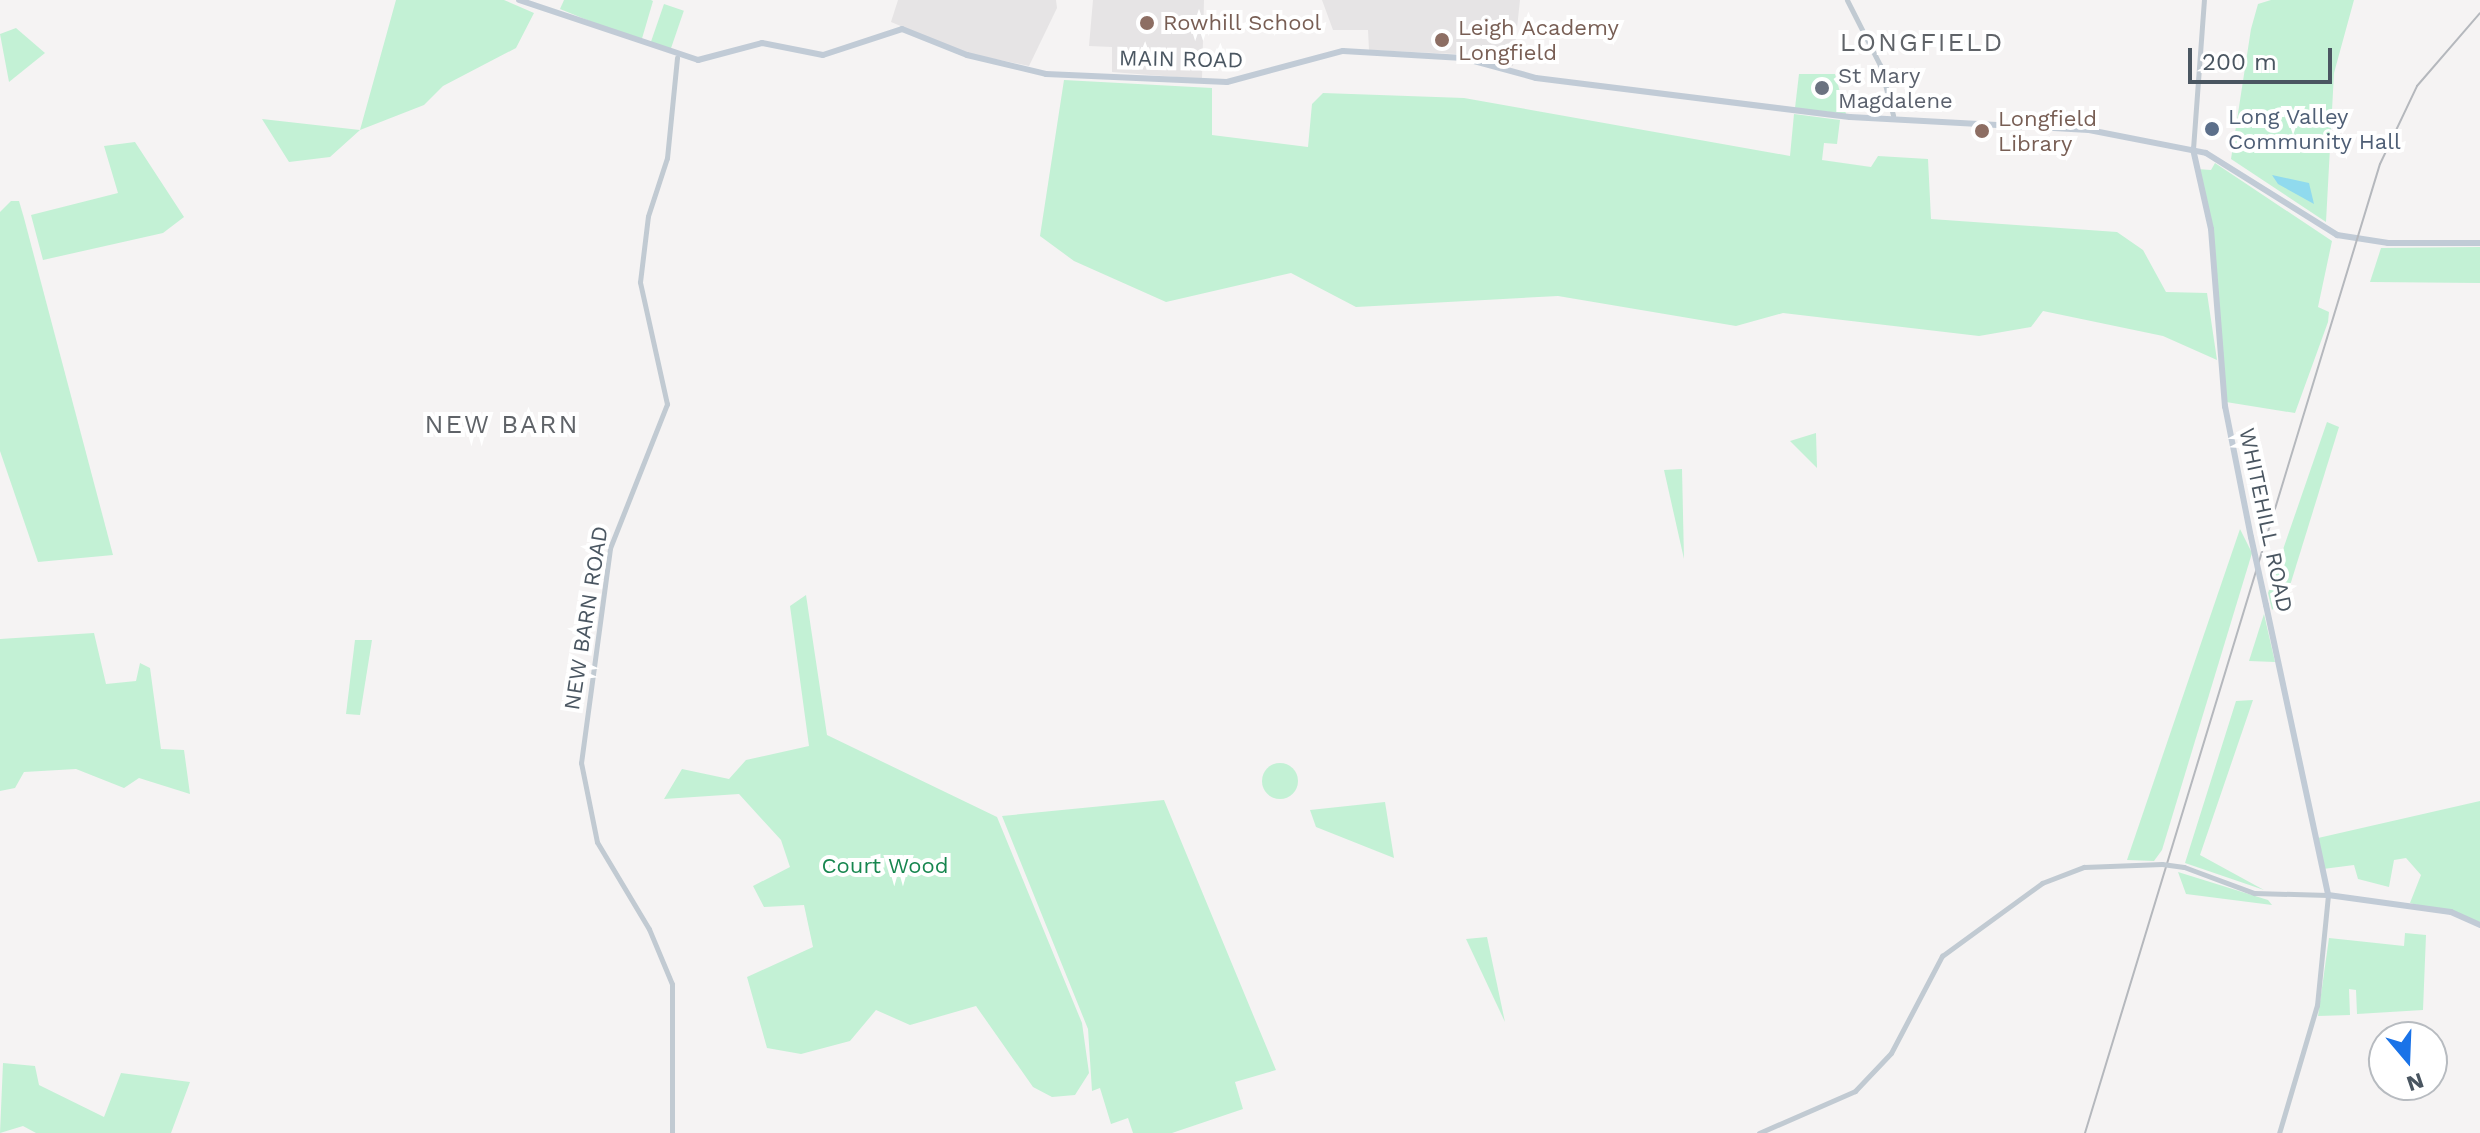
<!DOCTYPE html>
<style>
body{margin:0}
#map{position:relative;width:2480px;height:1133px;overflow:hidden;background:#f5f3f3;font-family:"Work Sans",sans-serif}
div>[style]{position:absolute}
.education>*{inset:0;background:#e6e4e5}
.green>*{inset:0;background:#c3f1d5;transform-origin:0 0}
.round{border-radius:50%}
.water>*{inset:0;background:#90daee}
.tertiary>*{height:5px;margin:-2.5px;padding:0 2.5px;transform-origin:2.5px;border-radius:2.5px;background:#c1cad2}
.secondary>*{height:6px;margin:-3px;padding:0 3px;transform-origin:3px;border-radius:3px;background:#c1cbd6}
.rail>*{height:2px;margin:-1px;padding:0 1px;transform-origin:1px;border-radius:1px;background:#b5b8bd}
.tertiary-bridge>*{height:5px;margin:-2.5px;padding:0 2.5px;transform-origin:2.5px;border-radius:2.5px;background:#c1cad2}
.secondary-bridge>*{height:6px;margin:-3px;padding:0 3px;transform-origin:3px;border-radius:3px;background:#c1cbd6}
.dots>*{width:22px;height:22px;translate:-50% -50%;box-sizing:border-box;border:4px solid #fff;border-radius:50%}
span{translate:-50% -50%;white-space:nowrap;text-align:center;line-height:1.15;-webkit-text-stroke:8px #fff;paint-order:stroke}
.education-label{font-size:22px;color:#785e54}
.left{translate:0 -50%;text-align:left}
.street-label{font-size:22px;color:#4a5661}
.worship-label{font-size:22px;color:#5b616d}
.service-label{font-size:22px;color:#4e5e75}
.park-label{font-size:22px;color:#17864f}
.quarter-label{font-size:26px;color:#5f6368;letter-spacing:2px}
.north{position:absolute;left:2368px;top:1021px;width:80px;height:80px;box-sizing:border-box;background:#fff;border:2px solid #b7bbc0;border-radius:50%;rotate:161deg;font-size:22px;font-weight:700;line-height:32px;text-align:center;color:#4a5661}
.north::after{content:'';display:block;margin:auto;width:28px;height:36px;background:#1a73e8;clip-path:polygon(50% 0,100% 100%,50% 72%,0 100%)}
.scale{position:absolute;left:2188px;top:48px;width:144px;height:36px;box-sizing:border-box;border:4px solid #4a5661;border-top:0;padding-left:10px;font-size:24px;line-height:28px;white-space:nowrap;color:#4a5661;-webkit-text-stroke:6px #fff;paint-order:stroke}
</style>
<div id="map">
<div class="education">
<div style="clip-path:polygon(898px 0,1056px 0,1057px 8px,1029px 66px,966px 53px,891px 22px)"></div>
<div style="clip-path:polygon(1093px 0,1204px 0,1202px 79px,1112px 72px,1112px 47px,1089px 46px)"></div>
<div style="clip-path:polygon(1322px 0,1520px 0,1513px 66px,1456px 54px,1369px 50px,1368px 30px,1333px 30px)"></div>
</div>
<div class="green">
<div style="clip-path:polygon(396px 0,504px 0,534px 13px,516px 48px,443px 86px,424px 105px,360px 130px,330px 157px,289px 162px,262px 119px,360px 130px)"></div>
<div style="clip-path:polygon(564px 0,651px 0,653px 1px,641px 42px,560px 9px)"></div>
<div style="clip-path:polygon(2271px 0,2354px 0,2334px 73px,2326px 222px,2231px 159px,2251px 29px,2258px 4px)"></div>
<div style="left:664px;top:4px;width:21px;height:44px;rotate:19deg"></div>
<div style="clip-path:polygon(16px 28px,45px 53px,9px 82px,0 34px)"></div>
<div style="clip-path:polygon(1799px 74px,1835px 74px,1846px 114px,1795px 108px)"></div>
<div style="clip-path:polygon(1064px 80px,1212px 88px,1212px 135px,1308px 147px,1312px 104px,1323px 93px,1464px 98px,1790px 156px,1794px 114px,1840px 120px,1837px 144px,1824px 143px,1822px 160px,1871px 167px,1878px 156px,1928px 159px,1931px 219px,2117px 232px,2143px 250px,2166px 292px,2207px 293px,2217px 360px,2163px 336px,2043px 311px,2031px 327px,1979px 336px,1783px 313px,1736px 326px,1558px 296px,1356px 307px,1291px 273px,1166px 302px,1074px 261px,1040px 236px)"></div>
<div style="clip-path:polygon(135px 142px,184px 217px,163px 233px,43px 260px,31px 215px,118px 193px,104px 146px)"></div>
<div style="clip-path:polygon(2215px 163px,2332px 241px,2318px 307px,2329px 312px,2328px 322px,2295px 413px,2226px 402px,2214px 243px,2197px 169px,2211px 170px)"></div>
<div style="clip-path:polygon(11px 201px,19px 201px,24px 218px,113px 555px,38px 562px,0 451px,0 212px)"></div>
<div style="clip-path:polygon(2480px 247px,2480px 283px,2370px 282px,2381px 248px)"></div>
<div style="clip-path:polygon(2327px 422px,2339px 427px,2288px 592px,2272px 610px,2268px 593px)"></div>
<div style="clip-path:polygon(1816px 433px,1817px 468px,1790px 441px)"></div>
<div style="clip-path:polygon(1682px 469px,1684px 559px,1664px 470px)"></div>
<div style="clip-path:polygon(2240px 529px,2252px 553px,2162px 850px,2154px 861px,2127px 860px)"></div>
<div style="clip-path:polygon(806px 595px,827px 735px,997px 817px,1082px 1023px,1089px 1073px,1075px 1095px,1052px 1097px,1033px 1087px,976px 1006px,910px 1025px,876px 1010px,850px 1041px,801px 1054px,767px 1048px,747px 977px,813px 947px,804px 905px,764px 907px,753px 886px,790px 867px,781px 840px,739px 794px,664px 799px,682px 769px,729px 779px,746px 760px,809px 746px,790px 606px)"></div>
<div style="clip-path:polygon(2264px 614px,2275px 662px,2249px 661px)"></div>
<div style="clip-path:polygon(94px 633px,106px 684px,136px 681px,140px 663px,150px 668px,161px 749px,184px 750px,190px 794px,139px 778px,124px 788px,76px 769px,24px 772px,15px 788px,0 791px,0 639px)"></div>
<div style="clip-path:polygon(355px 640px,372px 640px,360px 715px,346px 714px)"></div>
<div style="clip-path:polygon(2253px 700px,2200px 855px,2264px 890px,2185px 863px,2236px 701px)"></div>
<div class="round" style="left:1262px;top:763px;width:36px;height:36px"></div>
<div style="clip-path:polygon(1164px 800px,1276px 1070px,1235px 1082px,1243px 1109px,1172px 1133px,1133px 1133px,1128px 1118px,1111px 1124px,1100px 1088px,1092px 1091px,1088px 1029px,1002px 816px)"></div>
<div style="clip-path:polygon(2480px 801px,2480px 922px,2410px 903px,2421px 875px,2406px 858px,2394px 860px,2389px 887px,2358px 879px,2354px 865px,2323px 869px,2318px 838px)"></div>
<div style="clip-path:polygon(1385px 802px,1394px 858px,1316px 827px,1310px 810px)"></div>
<div style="clip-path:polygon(2178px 872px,2268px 900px,2272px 905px,2186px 894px)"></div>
<div style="clip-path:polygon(2405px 933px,2426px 935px,2423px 1010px,2357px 1014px,2356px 990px,2349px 989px,2350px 1015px,2318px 1016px,2329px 938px,2404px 946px)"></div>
<div style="clip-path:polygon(1487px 937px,1505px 1022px,1466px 939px)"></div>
<div style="clip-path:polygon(3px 1063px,35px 1066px,39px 1085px,104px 1117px,121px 1073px,190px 1082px,171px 1133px,36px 1133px,23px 1126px,0 1133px)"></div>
</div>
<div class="water">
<div style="clip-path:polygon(2272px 175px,2309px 183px,2314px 204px,2278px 184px)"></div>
</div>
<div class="tertiary">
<div style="left:1847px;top:0;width:73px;rotate:63.1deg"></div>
<div style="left:1880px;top:65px;width:52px;rotate:75.4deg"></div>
<div style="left:2193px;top:149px;width:149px;rotate:-85.8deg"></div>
<div style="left:2184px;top:867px;width:75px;rotate:20.4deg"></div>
<div style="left:2254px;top:893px;width:74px;rotate:1.5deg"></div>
<div style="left:2328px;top:895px;width:111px;rotate:95.7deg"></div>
<div style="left:2317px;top:1005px;width:134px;rotate:106.5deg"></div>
<div style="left:672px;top:1133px;width:149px;rotate:-90deg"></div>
<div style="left:672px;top:984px;width:60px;rotate:-112.7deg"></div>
<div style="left:649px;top:929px;width:101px;rotate:-120.9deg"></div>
<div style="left:597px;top:842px;width:81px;rotate:-101.4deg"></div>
<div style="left:581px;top:763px;width:217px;rotate:-82.3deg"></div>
<div style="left:610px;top:548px;width:155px;rotate:-68.4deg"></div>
<div style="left:667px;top:404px;width:125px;rotate:-102.5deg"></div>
<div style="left:640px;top:282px;width:66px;rotate:-83.1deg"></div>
<div style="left:648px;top:216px;width:61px;rotate:-71.9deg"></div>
<div style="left:667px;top:158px;width:101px;rotate:-84.3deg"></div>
<div style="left:1759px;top:1133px;width:105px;rotate:-23.6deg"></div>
<div style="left:1855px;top:1091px;width:52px;rotate:-46.5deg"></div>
<div style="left:1891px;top:1053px;width:110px;rotate:-62.3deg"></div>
<div style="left:1942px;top:956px;width:124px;rotate:-36.1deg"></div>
<div style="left:2042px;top:883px;width:45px;rotate:-20.9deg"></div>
<div style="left:2084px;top:867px;width:78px;rotate:-2.2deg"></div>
</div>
<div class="secondary">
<div style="left:519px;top:0;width:189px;rotate:18.5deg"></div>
<div style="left:698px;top:60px;width:66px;rotate:-14.9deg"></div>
<div style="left:762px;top:43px;width:62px;rotate:11.1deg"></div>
<div style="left:823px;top:55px;width:83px;rotate:-18.2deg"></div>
<div style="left:902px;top:29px;width:70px;rotate:21.8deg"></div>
<div style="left:967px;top:55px;width:81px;rotate:13.5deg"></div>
<div style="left:1046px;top:74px;width:181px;rotate:2.5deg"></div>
<div style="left:1227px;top:82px;width:120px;rotate:-15deg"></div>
<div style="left:1343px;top:51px;width:120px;rotate:3.3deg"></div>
<div style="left:1463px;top:58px;width:76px;rotate:15.3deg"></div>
<div style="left:1536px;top:78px;width:316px;rotate:7.1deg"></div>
<div style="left:1850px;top:117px;width:239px;rotate:3.1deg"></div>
<div style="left:2089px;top:130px;width:119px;rotate:11.1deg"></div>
<div style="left:2206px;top:153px;width:155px;rotate:32deg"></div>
<div style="left:2337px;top:235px;width:52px;rotate:8.9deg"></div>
<div style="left:2388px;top:243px;width:92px"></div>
<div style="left:2193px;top:149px;width:82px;rotate:77.3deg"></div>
<div style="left:2211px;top:229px;width:178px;rotate:85.5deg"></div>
<div style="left:2225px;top:406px;width:134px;rotate:78.8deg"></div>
<div style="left:2266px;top:605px;width:297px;rotate:77.9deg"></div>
<div style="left:2328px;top:895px;width:124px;rotate:7.9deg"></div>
<div style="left:2451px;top:912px;width:32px;rotate:24deg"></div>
</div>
<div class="rail">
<div style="left:2085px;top:1133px;width:1013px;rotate:-73.07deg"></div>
<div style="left:2380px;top:164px;width:86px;rotate:-64.6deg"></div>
<div style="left:2417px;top:86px;width:96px;rotate:-49.2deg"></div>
</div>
<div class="tertiary-bridge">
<div style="left:2162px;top:864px;width:22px;rotate:8deg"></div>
</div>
<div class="secondary-bridge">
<div style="left:2251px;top:537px;width:70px;rotate:77.6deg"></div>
</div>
<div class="dots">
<div style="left:1147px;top:23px;background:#8d6e63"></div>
<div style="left:1442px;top:40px;background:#8d6e63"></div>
<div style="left:1822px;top:88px;background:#6b7280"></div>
<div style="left:2212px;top:129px;background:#5c6f8a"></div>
<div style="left:1982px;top:131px;background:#8d6e63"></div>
</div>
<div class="education-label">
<span class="left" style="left:1163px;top:23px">Rowhill School</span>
<span class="left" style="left:1458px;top:40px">Leigh Academy<br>Longfield</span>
<span class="left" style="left:1998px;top:131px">Longfield<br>Library</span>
</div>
<div class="street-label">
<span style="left:1181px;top:59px;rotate:1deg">MAIN ROAD</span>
<span style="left:2266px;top:520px;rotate:78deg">WHITEHILL ROAD</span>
<span style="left:586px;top:618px;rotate:-81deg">NEW BARN ROAD</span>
</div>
<div class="worship-label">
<span class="left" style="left:1838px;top:88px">St Mary<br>Magdalene</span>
</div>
<div class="service-label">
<span class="left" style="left:2228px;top:129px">Long Valley<br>Community Hall</span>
</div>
<div class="park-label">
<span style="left:885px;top:866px">Court Wood</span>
</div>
<div class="quarter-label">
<span style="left:1922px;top:43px">LONGFIELD</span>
<span style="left:502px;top:425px">NEW BARN</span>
</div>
<div class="north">N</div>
<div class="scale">200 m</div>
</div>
